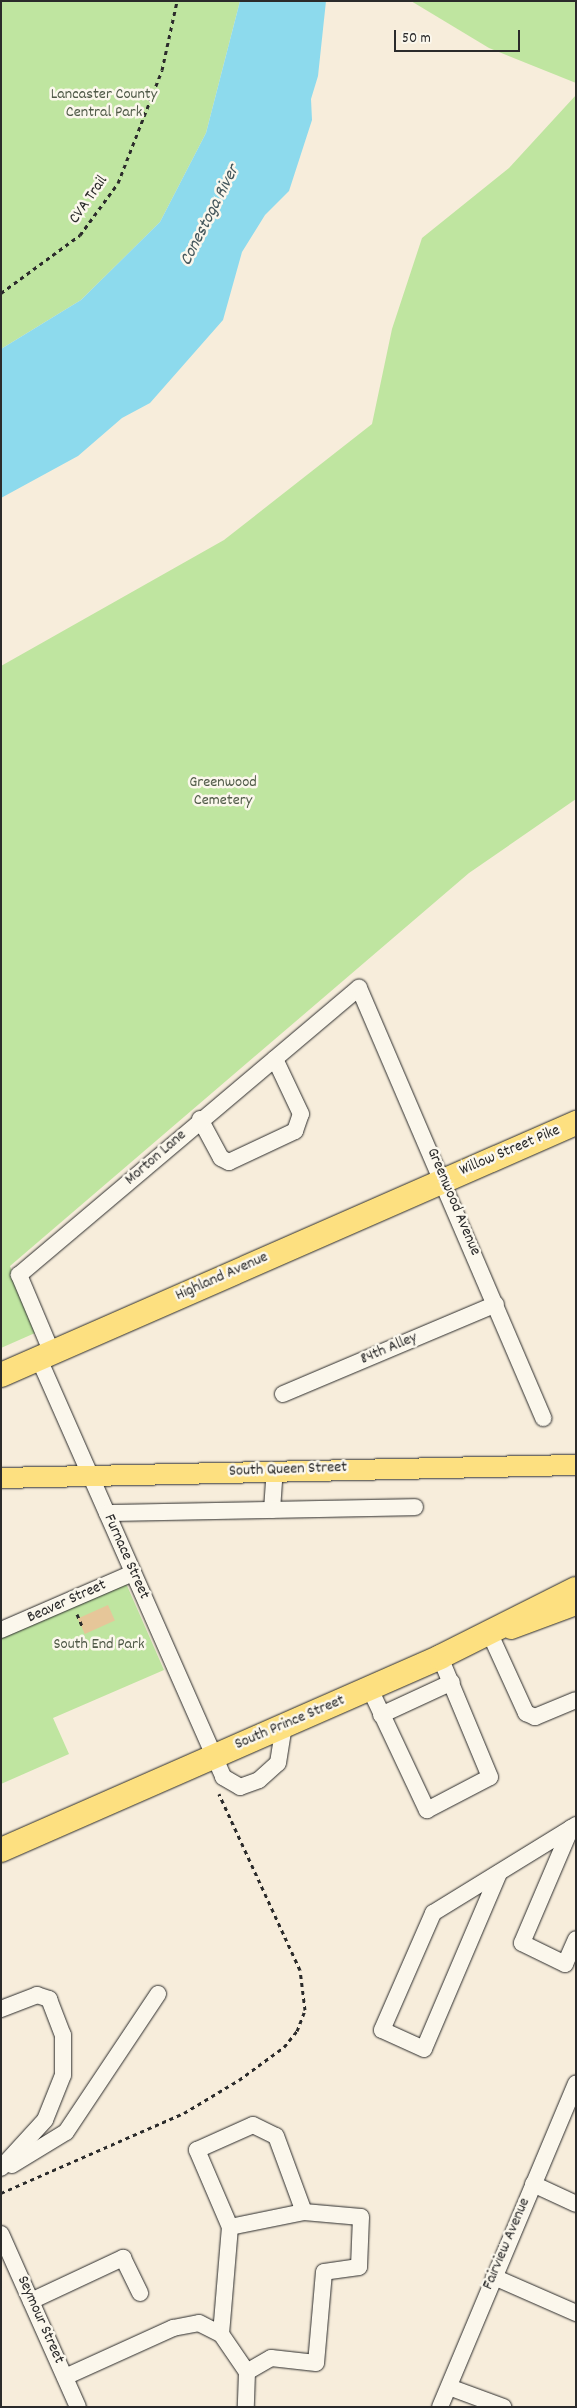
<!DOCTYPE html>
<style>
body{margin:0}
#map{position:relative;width:577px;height:2408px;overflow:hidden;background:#f7eddb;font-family:Dekko,sans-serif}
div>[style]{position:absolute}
.green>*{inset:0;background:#bfe5a0}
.water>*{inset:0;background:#8ddaed}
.building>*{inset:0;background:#e6c699;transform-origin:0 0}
.path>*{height:3px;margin-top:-1.5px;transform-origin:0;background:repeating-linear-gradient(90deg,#2b2b2b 0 4px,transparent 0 8px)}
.roads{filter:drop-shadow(0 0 1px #2b2b2b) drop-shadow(0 0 1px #2b2b2b)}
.minor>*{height:16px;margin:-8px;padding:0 8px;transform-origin:8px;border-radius:8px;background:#fbf7ec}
.major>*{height:20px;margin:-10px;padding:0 10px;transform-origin:10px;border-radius:10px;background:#fde080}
.highway>*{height:24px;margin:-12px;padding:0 12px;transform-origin:12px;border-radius:12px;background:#fde080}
span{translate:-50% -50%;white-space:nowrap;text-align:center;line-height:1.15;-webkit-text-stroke:5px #fbf7ec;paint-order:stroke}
.park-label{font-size:16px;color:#505a48}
.street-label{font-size:16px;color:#2b2b2b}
.water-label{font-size:18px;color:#44575c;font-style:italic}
.frame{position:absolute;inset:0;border:2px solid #2b2b2b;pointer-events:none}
.scale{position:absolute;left:394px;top:30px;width:126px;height:22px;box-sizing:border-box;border:2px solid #2b2b2b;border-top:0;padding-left:6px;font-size:15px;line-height:18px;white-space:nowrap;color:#2b2b2b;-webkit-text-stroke:4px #fbf7ec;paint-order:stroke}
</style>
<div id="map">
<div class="green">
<div style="clip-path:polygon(1px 1px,240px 1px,206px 133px,160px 222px,81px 300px,1px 349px)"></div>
<div style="clip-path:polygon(411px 1px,576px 1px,576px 83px,489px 48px)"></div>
<div style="clip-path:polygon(576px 95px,576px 799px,469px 873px,10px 1266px,35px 1333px,1px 1348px,1px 666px,224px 540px,372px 424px,392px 329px,422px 238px,509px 168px)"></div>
<div style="clip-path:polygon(125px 1581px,164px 1670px,53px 1718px,69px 1754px,1px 1784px,1px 1635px)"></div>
</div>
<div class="water">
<div style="clip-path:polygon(240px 1px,326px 1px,318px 76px,311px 99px,312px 120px,289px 191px,265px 215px,242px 252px,223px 320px,150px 403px,122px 418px,78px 456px,1px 498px,1px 349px,81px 300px,160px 222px,206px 133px)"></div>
</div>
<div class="building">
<div style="left:108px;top:1605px;width:17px;height:33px;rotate:66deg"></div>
</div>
<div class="path">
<div style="left:1px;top:293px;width:98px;rotate:-36.3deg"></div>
<div style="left:80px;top:235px;width:64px;rotate:-53.8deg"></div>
<div style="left:118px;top:183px;width:121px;rotate:-68.7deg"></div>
<div style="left:162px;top:70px;width:71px;rotate:-77.7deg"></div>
<div style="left:77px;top:1614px;width:13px;rotate:67deg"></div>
<div style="left:1px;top:2193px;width:200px;rotate:-23.6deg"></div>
<div style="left:184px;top:2113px;width:64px;rotate:-31deg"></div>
<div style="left:239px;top:2080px;width:56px;rotate:-36.3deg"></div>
<div style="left:284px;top:2047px;width:21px;rotate:-51deg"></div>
<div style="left:297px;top:2031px;width:22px;rotate:-69deg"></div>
<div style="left:305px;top:2010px;width:40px;rotate:-97.1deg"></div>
<div style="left:300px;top:1970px;width:194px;rotate:-114.7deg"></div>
</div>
<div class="roads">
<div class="minor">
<div style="left:200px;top:1119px;width:44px;rotate:61.7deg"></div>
<div style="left:221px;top:1158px;width:9px;rotate:27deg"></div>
<div style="left:229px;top:1162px;width:73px;rotate:-25.2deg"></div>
<div style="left:295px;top:1131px;width:18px;rotate:-71deg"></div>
<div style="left:301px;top:1114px;width:61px;rotate:-115.3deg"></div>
<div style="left:52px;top:1353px;width:85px;rotate:-112.9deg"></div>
<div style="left:19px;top:1275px;width:445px;rotate:-40.2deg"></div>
<div style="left:359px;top:988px;width:468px;rotate:66.8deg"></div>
<div style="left:39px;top:1359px;width:457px;rotate:66.2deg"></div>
<div style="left:223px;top:1777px;width:20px;rotate:30deg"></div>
<div style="left:240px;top:1787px;width:20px;rotate:-20deg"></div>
<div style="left:259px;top:1780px;width:25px;rotate:-42deg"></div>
<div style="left:278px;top:1763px;width:38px;rotate:-81deg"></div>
<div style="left:283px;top:1394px;width:231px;rotate:-22.9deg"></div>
<div style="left:272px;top:1510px;width:39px;rotate:-86deg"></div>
<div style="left:107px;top:1513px;width:308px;rotate:-1.1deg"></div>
<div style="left:1px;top:1630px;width:144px;rotate:-23.4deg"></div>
<div style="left:490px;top:1634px;width:87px;rotate:65.5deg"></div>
<div style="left:526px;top:1713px;width:10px;rotate:24deg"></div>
<div style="left:535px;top:1717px;width:44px;rotate:-22.5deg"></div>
<div style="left:370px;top:1689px;width:134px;rotate:64.8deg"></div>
<div style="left:427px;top:1810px;width:71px;rotate:-27.6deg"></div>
<div style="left:490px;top:1777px;width:130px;rotate:-112.6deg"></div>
<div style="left:381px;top:1715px;width:78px;rotate:-24.9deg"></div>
<div style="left:571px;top:1828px;width:125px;rotate:113.1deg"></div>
<div style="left:522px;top:1943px;width:48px;rotate:26deg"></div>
<div style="left:565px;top:1964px;width:27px;rotate:-66deg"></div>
<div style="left:499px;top:1873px;width:191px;rotate:113.1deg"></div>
<div style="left:424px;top:2049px;width:46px;rotate:-155.7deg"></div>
<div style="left:382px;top:2030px;width:128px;rotate:-66.4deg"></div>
<div style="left:433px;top:1913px;width:168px;rotate:-31.6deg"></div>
<div style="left:1px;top:2009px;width:39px;rotate:-21deg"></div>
<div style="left:37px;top:1995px;width:13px;rotate:18deg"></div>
<div style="left:49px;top:1999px;width:39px;rotate:69deg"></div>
<div style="left:63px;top:2035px;width:40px;rotate:90deg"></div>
<div style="left:63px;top:2075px;width:48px;rotate:111.8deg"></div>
<div style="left:45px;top:2120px;width:65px;rotate:132.5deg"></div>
<div style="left:12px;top:2165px;width:63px;rotate:-31.4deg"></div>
<div style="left:66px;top:2132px;width:166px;rotate:-56.3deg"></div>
<div style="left:533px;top:2184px;width:47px;rotate:24.9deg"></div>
<div style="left:230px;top:2227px;width:76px;rotate:-11.5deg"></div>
<div style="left:304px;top:2212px;width:57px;rotate:5deg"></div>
<div style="left:361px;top:2217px;width:50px;rotate:92.3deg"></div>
<div style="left:359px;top:2267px;width:35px;rotate:172deg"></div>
<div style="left:324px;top:2272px;width:91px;rotate:95deg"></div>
<div style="left:316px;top:2363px;width:45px;rotate:-173.7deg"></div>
<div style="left:271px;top:2358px;width:28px;rotate:150deg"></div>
<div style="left:1px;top:2234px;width:189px;rotate:66deg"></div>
<div style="left:494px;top:2277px;width:90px;rotate:23.7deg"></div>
<div style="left:31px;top:2301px;width:102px;rotate:-25.1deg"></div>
<div style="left:123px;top:2258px;width:39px;rotate:64deg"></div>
<div style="left:221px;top:2334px;width:107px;rotate:-85.2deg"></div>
<div style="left:230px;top:2227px;width:84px;rotate:-113.2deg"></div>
<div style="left:197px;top:2150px;width:61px;rotate:-24.1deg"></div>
<div style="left:253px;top:2125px;width:25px;rotate:26deg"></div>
<div style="left:276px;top:2136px;width:81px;rotate:69.8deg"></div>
<div style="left:65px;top:2377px;width:119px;rotate:-24.4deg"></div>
<div style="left:173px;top:2328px;width:26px;rotate:-11deg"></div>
<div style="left:199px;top:2323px;width:25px;rotate:27deg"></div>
<div style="left:221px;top:2334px;width:46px;rotate:55.6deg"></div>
<div style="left:247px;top:2372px;width:35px;rotate:92deg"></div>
<div style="left:449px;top:2387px;width:58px;rotate:20.3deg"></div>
<div style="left:440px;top:2407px;width:351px;rotate:-67.2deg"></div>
</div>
<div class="major">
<div style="left:1px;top:1478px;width:575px;rotate:-1.3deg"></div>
<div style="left:511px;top:1629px;width:69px;rotate:-20.3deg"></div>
</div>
<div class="highway">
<div style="left:1px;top:1375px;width:628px;rotate:-23.67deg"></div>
<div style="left:1px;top:1850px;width:480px;rotate:-23.7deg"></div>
<div style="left:440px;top:1657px;width:152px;rotate:-26.6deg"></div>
</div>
</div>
<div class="park-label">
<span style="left:104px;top:104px">Lancaster County<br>Central Park</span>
<span style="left:223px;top:792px">Greenwood<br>Cemetery</span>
<span style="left:99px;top:1645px">South End Park</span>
</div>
<div class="street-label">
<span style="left:89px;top:200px;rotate:-55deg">CVA Trail</span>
<span style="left:510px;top:1151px;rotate:-23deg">Willow Street Pike</span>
<span style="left:156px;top:1158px;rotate:-41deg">Morton Lane</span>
<span style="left:453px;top:1202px;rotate:67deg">Greenwood Avenue</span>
<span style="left:222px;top:1277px;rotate:-24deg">Highland Avenue</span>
<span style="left:389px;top:1349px;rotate:-23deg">84th Alley</span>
<span style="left:288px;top:1470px;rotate:-2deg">South Queen Street</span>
<span style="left:126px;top:1557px;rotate:66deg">Furnace Street</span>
<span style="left:67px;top:1602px;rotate:-24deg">Beaver Street</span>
<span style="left:290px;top:1723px;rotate:-23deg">South Prince Street</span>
<span style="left:507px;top:2244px;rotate:-67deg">Fairview Avenue</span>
<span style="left:40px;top:2320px;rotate:66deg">Seymour Street</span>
</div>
<div class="water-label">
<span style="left:211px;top:216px;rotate:-63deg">Conestoga River</span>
</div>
<div class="frame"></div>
<div class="scale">50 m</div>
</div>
